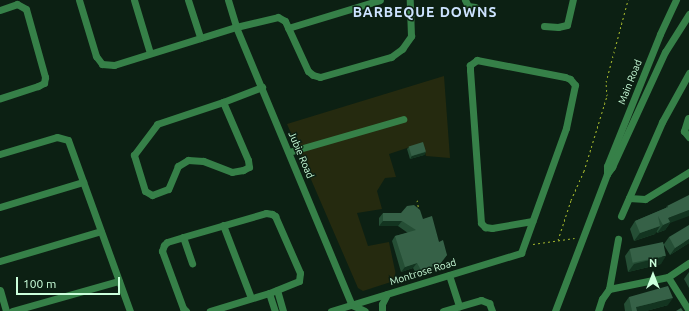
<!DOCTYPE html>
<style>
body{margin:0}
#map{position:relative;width:689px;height:311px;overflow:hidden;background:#0c2013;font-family:Ubuntu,sans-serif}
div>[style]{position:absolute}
.green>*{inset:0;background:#252a0f}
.path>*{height:1px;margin-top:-0.5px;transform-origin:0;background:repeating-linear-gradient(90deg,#a0b32b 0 2px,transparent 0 5px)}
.minor>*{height:7px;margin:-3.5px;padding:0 3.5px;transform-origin:3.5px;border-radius:3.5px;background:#368048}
.wall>*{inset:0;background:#254e35}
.shaded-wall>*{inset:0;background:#133420}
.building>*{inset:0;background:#366147;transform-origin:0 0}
span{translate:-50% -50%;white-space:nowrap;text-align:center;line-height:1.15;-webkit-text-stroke:3px #0c2013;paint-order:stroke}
.street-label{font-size:10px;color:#cbffdb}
.district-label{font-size:14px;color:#cde3ff;font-weight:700;letter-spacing:1px}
.north{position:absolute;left:633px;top:255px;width:40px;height:40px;-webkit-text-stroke:3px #0c2013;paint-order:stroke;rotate:0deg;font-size:11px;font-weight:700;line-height:16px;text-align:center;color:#cbffdb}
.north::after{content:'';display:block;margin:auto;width:14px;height:18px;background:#cbffdb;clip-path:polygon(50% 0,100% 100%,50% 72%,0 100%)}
.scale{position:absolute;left:16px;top:277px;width:104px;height:18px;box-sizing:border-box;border:2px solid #cbffdb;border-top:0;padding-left:5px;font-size:12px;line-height:14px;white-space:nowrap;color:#cbffdb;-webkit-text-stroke:3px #0c2013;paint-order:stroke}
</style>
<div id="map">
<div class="green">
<div style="clip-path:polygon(444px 76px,450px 158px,426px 156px,422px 143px,389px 154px,396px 177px,385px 178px,377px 191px,382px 209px,357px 213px,368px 246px,389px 242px,397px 280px,363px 291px,358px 288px,287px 124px)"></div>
</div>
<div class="path">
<div style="left:417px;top:200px;width:10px;rotate:79deg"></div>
<div style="left:558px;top:240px;width:42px;rotate:-72deg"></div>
<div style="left:571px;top:200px;width:32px;rotate:-66deg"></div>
<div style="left:584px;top:171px;width:78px;rotate:-73deg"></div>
<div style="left:607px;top:96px;width:14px;rotate:-94deg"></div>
<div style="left:606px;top:82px;width:85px;rotate:-75deg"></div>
<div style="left:533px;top:244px;width:42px;rotate:-8.1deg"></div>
</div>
<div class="minor">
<div style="left:79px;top:0;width:59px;rotate:73.1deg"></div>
<div style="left:96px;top:56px;width:10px;rotate:53deg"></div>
<div style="left:102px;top:64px;width:12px;rotate:5deg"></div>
<div style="left:114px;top:65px;width:128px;rotate:-17.3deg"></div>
<div style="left:236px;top:27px;width:43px;rotate:-13.4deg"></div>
<div style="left:278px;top:17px;width:8px;rotate:30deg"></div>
<div style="left:285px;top:21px;width:55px;rotate:65.3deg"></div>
<div style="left:308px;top:71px;width:6px;rotate:39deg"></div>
<div style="left:313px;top:75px;width:7px;rotate:16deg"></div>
<div style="left:320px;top:77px;width:74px;rotate:-15.7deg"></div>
<div style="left:391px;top:57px;width:14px;rotate:-36deg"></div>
<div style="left:402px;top:49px;width:16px;rotate:-55deg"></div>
<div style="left:411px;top:36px;width:36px;rotate:-92deg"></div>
<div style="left:134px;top:0;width:55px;rotate:73.2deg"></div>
<div style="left:188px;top:0;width:40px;rotate:72deg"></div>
<div style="left:228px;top:0;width:28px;rotate:73deg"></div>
<div style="left:236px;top:27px;width:301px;rotate:67.4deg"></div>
<div style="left:352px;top:305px;width:14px;rotate:25deg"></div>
<div style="left:465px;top:0;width:7px;rotate:63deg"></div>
<div style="left:468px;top:6px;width:7px;rotate:8deg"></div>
<div style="left:0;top:10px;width:18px;rotate:-19deg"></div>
<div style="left:17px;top:4px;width:10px;rotate:29deg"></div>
<div style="left:26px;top:9px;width:71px;rotate:74.4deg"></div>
<div style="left:45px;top:77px;width:6px;rotate:99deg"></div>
<div style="left:44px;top:83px;width:7px;rotate:153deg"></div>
<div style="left:38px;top:86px;width:40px;rotate:162deg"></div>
<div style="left:544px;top:26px;width:14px;rotate:4deg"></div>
<div style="left:558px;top:27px;width:9px;rotate:-13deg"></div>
<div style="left:567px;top:25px;width:26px;rotate:-77deg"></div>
<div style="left:288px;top:28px;width:96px;rotate:-16.9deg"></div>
<div style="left:223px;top:102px;width:63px;rotate:66.7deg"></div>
<div style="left:248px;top:160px;width:7px;rotate:82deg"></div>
<div style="left:249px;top:167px;width:7px;rotate:153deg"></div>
<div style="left:243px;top:170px;width:11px;rotate:170deg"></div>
<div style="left:232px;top:172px;width:31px;rotate:-159deg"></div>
<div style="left:203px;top:161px;width:15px;rotate:-176deg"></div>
<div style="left:188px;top:160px;width:12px;rotate:149deg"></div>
<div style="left:178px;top:166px;width:25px;rotate:113deg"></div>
<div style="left:168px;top:189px;width:17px;rotate:159deg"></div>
<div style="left:152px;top:195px;width:8px;rotate:-150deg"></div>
<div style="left:145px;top:191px;width:38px;rotate:-107deg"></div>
<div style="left:134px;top:155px;width:39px;rotate:-53deg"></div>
<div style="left:157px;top:124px;width:70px;rotate:-18.4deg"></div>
<div style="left:223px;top:102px;width:42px;rotate:-21deg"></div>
<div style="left:688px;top:118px;width:14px;rotate:107deg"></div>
<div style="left:684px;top:131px;width:8px;rotate:50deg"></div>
<div style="left:289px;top:152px;width:119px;rotate:-16.1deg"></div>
<div style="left:0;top:154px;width:59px;rotate:-16.6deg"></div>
<div style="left:57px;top:137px;width:11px;rotate:15deg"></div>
<div style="left:68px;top:140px;width:182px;rotate:70.1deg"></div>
<div style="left:607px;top:174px;width:8px;rotate:-90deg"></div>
<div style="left:607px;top:166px;width:142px;rotate:-68.1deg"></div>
<div style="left:660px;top:34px;width:38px;rotate:-65deg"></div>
<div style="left:629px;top:198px;width:16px;rotate:4deg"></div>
<div style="left:645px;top:199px;width:52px;rotate:-31.5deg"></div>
<div style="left:0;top:207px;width:87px;rotate:-16.8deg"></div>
<div style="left:621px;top:216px;width:103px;rotate:-66.4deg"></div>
<div style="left:662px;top:122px;width:56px;rotate:-61.1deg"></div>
<div style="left:223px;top:225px;width:78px;rotate:69deg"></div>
<div style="left:183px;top:237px;width:28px;rotate:71deg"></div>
<div style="left:0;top:261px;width:105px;rotate:-16.5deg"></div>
<div style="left:449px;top:275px;width:33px;rotate:72deg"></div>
<div style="left:668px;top:277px;width:40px;rotate:58deg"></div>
<div style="left:609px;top:289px;width:60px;rotate:-11.5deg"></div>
<div style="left:668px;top:277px;width:25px;rotate:-34deg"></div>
<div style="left:0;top:290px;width:22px;rotate:74deg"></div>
<div style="left:277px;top:290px;width:22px;rotate:74deg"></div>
<div style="left:269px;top:293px;width:19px;rotate:72deg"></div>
<div style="left:12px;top:311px;width:111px;rotate:-15.7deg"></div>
<div style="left:186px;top:311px;width:4px;rotate:-135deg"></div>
<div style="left:183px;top:308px;width:61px;rotate:-110.2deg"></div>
<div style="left:162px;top:251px;width:6px;rotate:-72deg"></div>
<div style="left:164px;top:245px;width:4px;rotate:-45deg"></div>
<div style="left:167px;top:242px;width:17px;rotate:-17deg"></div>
<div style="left:183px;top:237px;width:86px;rotate:-16.1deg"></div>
<div style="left:266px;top:213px;width:6px;rotate:9deg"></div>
<div style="left:272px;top:214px;width:4px;rotate:34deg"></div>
<div style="left:275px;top:216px;width:62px;rotate:66.3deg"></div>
<div style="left:300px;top:273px;width:8px;rotate:97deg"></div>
<div style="left:299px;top:281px;width:32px;rotate:158deg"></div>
<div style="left:269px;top:293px;width:62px;rotate:163deg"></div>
<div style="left:331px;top:311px;width:199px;rotate:-17deg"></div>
<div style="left:521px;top:253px;width:133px;rotate:-70.2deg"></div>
<div style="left:566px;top:128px;width:44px;rotate:-78.2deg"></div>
<div style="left:575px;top:85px;width:8px;rotate:-130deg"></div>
<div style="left:570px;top:79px;width:5px;rotate:-158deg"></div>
<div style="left:565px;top:77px;width:90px;rotate:-169.1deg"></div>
<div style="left:477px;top:60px;width:9px;rotate:144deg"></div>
<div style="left:470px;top:65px;width:5px;rotate:90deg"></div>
<div style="left:470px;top:70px;width:153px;rotate:85.9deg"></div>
<div style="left:481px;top:223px;width:6px;rotate:45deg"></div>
<div style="left:485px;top:227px;width:7px;rotate:8deg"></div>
<div style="left:492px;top:228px;width:41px;rotate:-9.9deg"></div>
<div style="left:382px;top:311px;width:7px;rotate:-90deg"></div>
<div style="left:382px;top:304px;width:11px;rotate:-63deg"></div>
<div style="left:443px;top:311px;width:40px;rotate:-16deg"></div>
<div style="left:481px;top:300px;width:9px;rotate:21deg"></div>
<div style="left:489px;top:303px;width:9px;rotate:69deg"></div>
<div style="left:555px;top:311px;width:147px;rotate:-69.2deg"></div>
<div style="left:607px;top:174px;width:9px;rotate:-54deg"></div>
<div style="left:612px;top:167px;width:127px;rotate:-65.3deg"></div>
<div style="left:665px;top:52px;width:45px;rotate:-57.7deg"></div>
<div style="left:598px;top:311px;width:13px;rotate:-72deg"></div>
<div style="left:602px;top:299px;width:12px;rotate:-55deg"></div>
<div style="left:609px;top:289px;width:51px;rotate:-79.8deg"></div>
</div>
<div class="wall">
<div style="clip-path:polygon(409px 147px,426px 152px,424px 155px,410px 159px,407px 149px)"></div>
<div style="clip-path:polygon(667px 206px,670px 223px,665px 230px,657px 233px,656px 231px,655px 234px,634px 241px,630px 229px,635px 221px,666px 208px)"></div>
<div style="clip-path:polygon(383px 213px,423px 219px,439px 242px,447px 255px,436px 269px,417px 275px,413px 268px,401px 272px,392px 241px,395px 236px,408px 233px,398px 226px,379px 226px,379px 218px)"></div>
<div style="clip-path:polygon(669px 237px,689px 243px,670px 255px,664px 245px,661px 264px,628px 272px,625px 256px,630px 249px,664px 244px)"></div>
<div style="clip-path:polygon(689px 272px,689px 288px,684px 279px)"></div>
<div style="clip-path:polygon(629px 297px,668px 305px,646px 311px,625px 311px,624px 304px)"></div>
</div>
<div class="shaded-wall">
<div style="clip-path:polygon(426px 152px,424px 155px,410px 159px,412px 156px)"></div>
<div style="clip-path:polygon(689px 210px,689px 216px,670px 223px,665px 230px,657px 233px,663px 225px,668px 218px)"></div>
<div style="clip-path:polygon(383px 221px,402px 221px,398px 226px,379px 226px)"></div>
<div style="clip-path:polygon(660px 226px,655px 234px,634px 241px,640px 233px)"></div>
<div style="clip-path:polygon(689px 239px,689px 243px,670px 255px,675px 248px)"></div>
<div style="clip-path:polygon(447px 255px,436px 269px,417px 275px,421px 270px)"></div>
<div style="clip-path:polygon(666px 256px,661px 264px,628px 272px,634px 264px)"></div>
<div style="clip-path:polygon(417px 263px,413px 268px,401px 272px,405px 267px)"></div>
<div style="clip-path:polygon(673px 298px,668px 305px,646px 311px,633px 311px,636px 307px)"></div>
</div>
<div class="building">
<div style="left:423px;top:142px;width:10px;height:15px;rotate:73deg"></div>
<div style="clip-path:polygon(689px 195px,689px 210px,668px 218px,670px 222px,663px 225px,658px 216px,660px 226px,640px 233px,635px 221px,668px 207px,667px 206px)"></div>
<div style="clip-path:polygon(414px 205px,420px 210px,423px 219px,432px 216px,439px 242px,443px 240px,447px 255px,440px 264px,421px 270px,417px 263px,405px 267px,395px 236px,416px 230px,402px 221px,383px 221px,383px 213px,401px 213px,407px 206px)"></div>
<div style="clip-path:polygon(689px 225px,689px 239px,675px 248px,669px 237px)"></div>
<div style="left:663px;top:242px;width:14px;height:34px;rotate:78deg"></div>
<div style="clip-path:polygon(668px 286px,673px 298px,636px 307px,637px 311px,632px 311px,629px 297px)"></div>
<div style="clip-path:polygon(681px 308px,683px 311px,676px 311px)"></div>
</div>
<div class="street-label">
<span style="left:630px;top:82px;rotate:-68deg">Main Road</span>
<span style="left:301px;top:155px;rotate:67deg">Jubie Road</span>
<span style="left:423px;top:272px;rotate:-17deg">Montrose Road</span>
</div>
<div class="district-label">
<span style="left:425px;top:12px">BARBEQUE DOWNS</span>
</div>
<div class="north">N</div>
<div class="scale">100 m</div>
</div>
